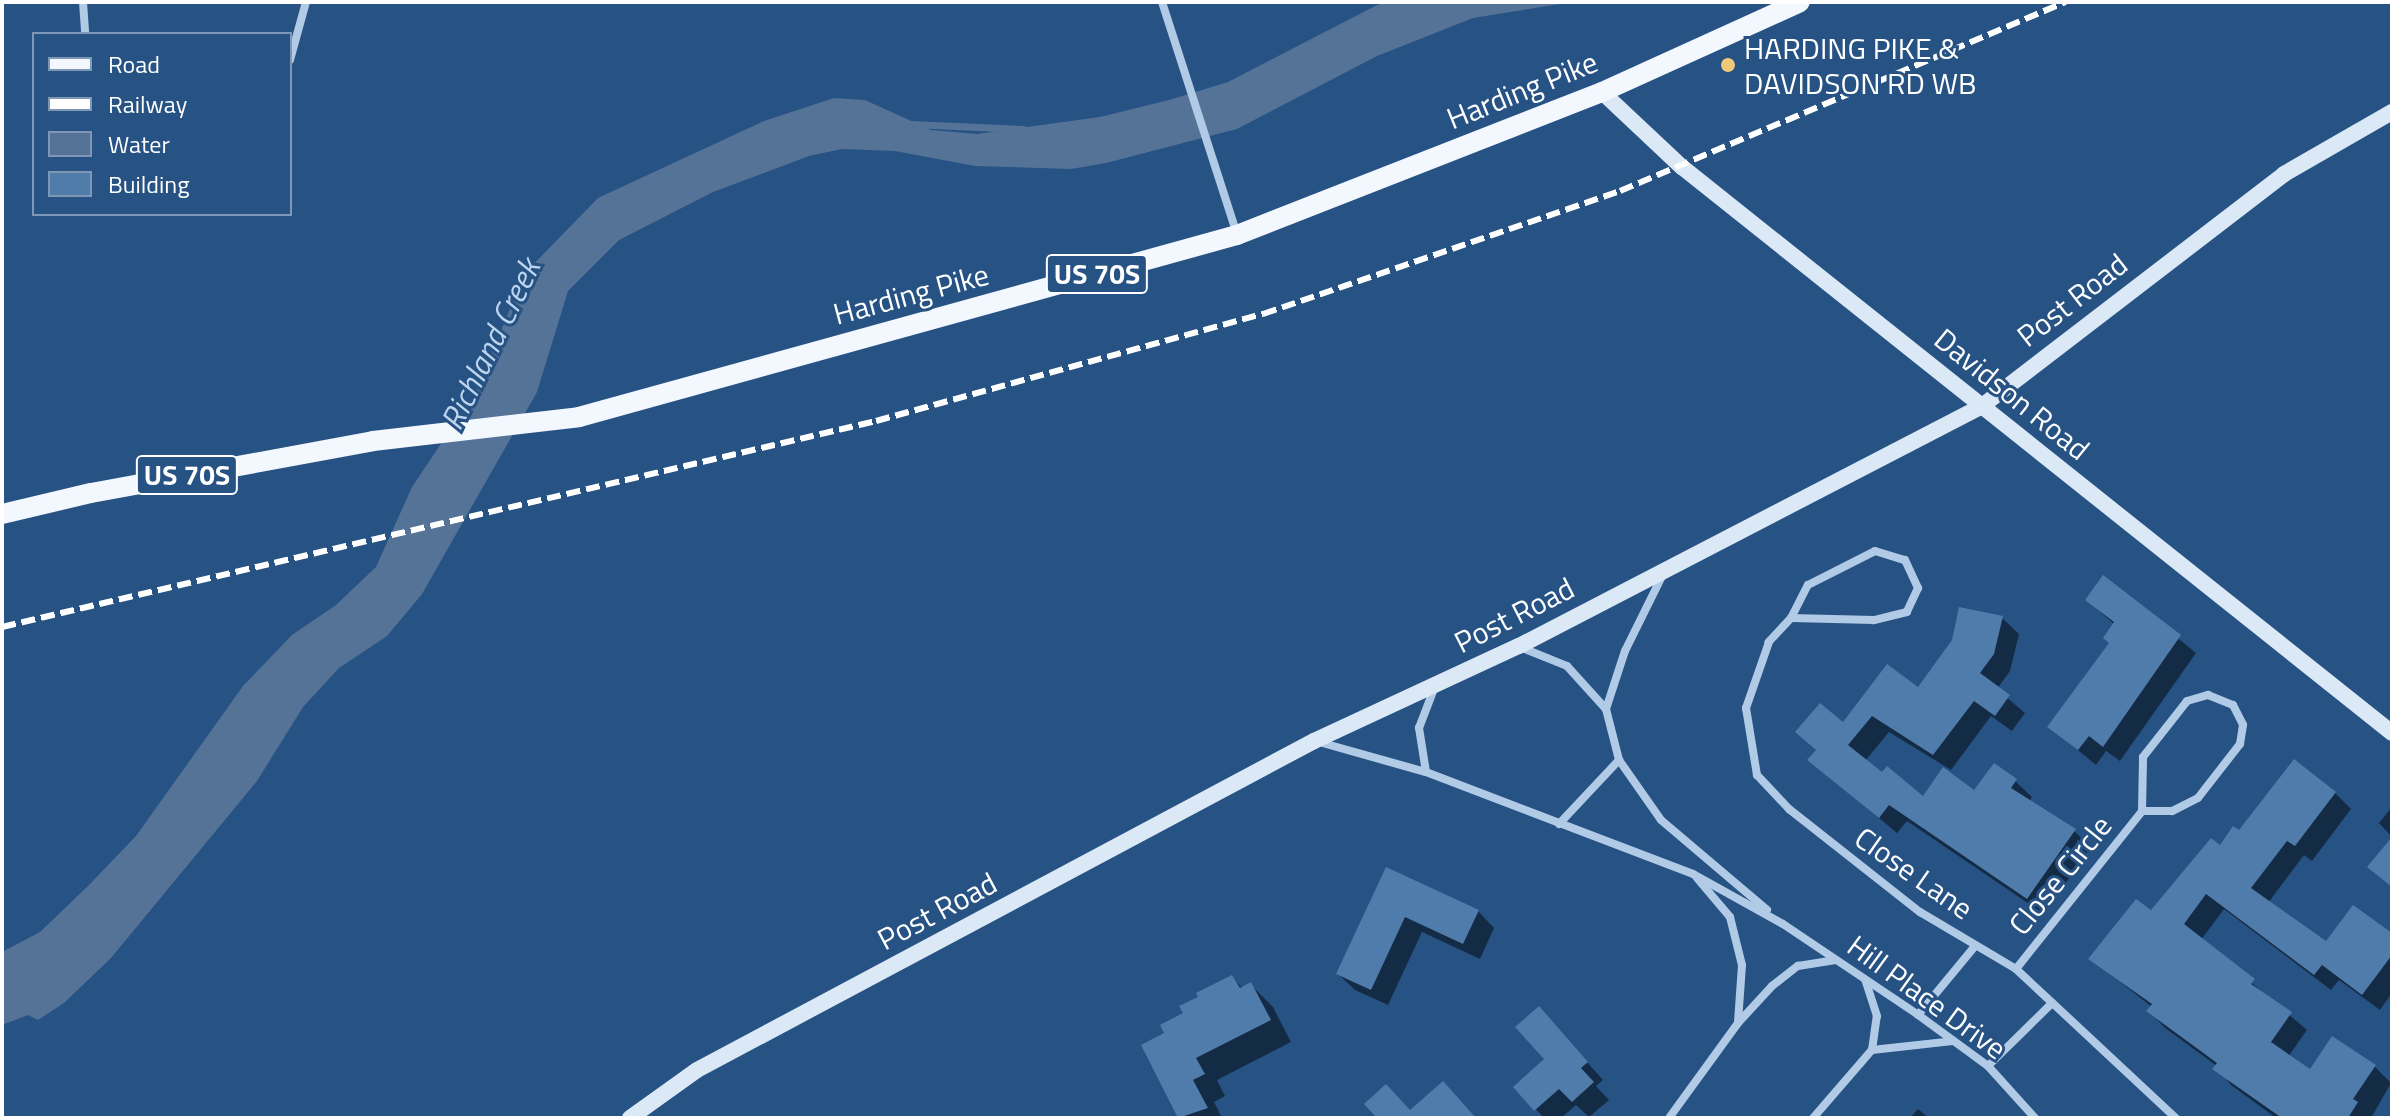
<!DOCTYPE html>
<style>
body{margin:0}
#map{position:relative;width:2394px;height:1120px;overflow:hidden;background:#275284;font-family:"Titillium Web",sans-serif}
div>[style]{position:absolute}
.water>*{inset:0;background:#557396}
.shadow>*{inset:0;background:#0007}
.stream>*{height:7px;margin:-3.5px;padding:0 3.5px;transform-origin:3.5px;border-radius:3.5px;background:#557396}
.building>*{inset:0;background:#507cab}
.street>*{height:8px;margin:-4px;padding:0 4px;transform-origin:4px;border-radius:4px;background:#b1cbe7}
.secondary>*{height:16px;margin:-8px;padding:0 8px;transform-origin:8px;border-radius:8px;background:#dbe8f6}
.primary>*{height:20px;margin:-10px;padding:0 10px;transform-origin:10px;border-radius:10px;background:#f3f7fe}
.rail>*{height:6px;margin-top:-3px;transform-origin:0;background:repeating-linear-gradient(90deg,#fff 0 14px,transparent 0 20px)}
.dots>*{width:22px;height:22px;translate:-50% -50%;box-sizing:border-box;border:4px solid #275284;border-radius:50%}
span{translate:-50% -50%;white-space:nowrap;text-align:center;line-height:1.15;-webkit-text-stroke:6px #275284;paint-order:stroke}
.shield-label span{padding:2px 6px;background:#275284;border:2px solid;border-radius:6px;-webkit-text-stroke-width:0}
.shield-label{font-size:28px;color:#fff;font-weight:700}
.poi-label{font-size:30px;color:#fff}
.left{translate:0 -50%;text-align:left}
.street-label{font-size:30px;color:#fff}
.water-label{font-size:32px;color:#bdd5ef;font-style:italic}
.frame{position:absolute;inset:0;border:4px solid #fff;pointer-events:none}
.legend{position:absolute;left:32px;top:32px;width:260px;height:184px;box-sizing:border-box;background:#275284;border:2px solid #7d97b5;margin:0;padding:10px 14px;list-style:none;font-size:24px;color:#fff}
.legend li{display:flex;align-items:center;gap:16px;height:40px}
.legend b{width:40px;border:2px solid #7d97b5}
</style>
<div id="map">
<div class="water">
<div style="clip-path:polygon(1383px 2px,1573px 2px,1473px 18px,1377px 56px,1237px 129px,1106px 163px,1071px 169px,975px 166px,895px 151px,842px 149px,809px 156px,713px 192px,619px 240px,568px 291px,537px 392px,422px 594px,387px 636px,339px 668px,303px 707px,257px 781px,111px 958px,64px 1003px,38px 1020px,28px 1015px,2px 1025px,2px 952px,40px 932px,89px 885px,136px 836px,243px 686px,292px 635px,336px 605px,376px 567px,412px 487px,475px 393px,525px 273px,598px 198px,764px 121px,834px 98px,865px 100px,931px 130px,977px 134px,1100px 117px,1169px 100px,1228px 82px)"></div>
</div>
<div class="shadow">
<div style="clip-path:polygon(2104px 578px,2196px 653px,2120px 761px,2106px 751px,2096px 765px,2050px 727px,2111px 644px,2115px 625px,2087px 600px)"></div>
<div style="clip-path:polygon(2002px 618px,2019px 634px,2010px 671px,1997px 689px,2025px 713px,2012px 731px,1991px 716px,1951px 770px,1889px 732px,1865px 761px,1923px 799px,1974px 793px,2015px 781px,2032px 797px,2029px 802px,2074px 831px,2091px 847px,2044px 914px,1907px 821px,1897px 833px,1810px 760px,1817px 751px,1797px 732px,1843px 725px,1918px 690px)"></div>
<div style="clip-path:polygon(2335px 793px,2351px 809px,2312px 861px,2304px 855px,2268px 903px,2327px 943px,2392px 936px,2392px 993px,2380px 1010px,2339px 980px,2331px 990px,2224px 909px,2201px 940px,2307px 1030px,2288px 1057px,2310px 1072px,2374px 1066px,2391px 1083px,2371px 1118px,2276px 1118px,2231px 1085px,2217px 1066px,2165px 1028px,2149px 1011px,2152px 1007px,2091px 959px,2152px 913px,2240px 833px)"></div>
<div style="clip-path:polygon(2392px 807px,2392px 837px,2379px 823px)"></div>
<div style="clip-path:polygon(1387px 869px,1478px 911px,1494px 928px,1480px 959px,1422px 932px,1388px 1005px,1355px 990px,1338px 974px)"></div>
<div style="clip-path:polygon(1232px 977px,1243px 989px,1251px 985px,1273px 1007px,1291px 1042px,1217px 1080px,1225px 1096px,1214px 1102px,1222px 1118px,1181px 1118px,1143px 1046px,1166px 1034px)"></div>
<div style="clip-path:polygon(1539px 1008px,1603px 1080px,1596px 1086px,1609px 1100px,1589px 1117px,1576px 1105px,1561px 1118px,1544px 1118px,1516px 1088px,1547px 1059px)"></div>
<div style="clip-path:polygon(1918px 1109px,1929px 1118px,1910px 1118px)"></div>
</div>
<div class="stream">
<div style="left:911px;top:124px;width:112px;rotate:2.6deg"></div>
</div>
<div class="building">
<div style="clip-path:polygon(2103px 575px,2181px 635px,2103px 747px,2089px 736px,2078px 750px,2047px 727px,2109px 643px,2103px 638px,2114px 622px,2085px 600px)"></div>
<div style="clip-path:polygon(1959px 607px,2003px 616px,1994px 654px,1980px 673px,2010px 695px,1995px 716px,1974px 701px,1933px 755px,1872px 716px,1848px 745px,1882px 772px,1887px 766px,1923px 796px,1943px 767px,1974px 790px,1994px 763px,2017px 779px,2011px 788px,2076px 829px,2027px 899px,1889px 805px,1879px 818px,1807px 760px,1816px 750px,1795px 732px,1820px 703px,1843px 722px,1887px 664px,1918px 687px,1952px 640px)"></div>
<div style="clip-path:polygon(2294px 759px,2336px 792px,2295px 846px,2287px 841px,2251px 888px,2326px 941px,2353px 905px,2392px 933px,2392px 955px,2362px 995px,2322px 965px,2314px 975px,2206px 894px,2184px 924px,2255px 979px,2251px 984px,2292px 1012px,2271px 1042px,2310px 1069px,2332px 1036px,2376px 1065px,2353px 1099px,2358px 1102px,2348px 1118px,2282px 1118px,2212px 1069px,2217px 1063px,2146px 1011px,2152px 1004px,2088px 959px,2136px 899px,2151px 910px,2211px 838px,2220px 845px,2233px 826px,2239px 830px)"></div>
<div style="clip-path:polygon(2392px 837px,2392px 887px,2367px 867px)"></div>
<div style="clip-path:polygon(1386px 867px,1479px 910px,1463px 944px,1405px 917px,1371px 990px,1336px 974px)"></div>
<div style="clip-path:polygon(1232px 975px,1240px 988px,1251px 982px,1271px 1020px,1196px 1058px,1205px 1074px,1193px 1080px,1208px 1108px,1178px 1118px,1141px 1045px,1164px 1033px,1160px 1025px,1183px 1013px,1179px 1006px,1198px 997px,1196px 993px)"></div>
<div style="clip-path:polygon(1539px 1006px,1588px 1062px,1581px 1068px,1594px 1082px,1572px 1102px,1559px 1089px,1534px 1111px,1513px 1087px,1544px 1059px,1515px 1027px)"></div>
<div style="clip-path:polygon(1443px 1081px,1476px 1118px,1377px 1118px,1364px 1104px,1386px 1084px,1410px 1110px)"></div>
</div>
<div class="street">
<div style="left:83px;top:2px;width:32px;rotate:86deg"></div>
<div style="left:1162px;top:2px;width:244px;rotate:72.1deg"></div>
<div style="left:290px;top:60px;width:60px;rotate:-74.6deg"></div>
<div style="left:1875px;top:551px;width:31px;rotate:17deg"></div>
<div style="left:1905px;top:560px;width:31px;rotate:65deg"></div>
<div style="left:1918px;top:588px;width:26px;rotate:115deg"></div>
<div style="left:1907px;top:612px;width:34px;rotate:166deg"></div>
<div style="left:1874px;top:620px;width:83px;rotate:-178.6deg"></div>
<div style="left:1791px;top:618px;width:37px;rotate:-63deg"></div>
<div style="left:1808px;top:585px;width:75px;rotate:-26.9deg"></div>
<div style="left:1791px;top:618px;width:33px;rotate:133deg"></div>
<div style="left:1769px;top:642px;width:70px;rotate:109.2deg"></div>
<div style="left:1746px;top:708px;width:68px;rotate:80.7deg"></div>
<div style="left:1757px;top:775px;width:47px;rotate:46.7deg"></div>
<div style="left:1789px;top:809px;width:167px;rotate:38.2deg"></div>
<div style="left:1920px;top:912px;width:112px;rotate:30.7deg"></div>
<div style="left:2016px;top:969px;width:219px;rotate:43deg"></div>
<div style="left:1520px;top:647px;width:51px;rotate:22deg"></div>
<div style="left:1567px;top:666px;width:58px;rotate:47.8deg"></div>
<div style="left:1606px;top:709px;width:53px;rotate:75.7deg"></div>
<div style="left:1619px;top:760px;width:73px;rotate:55deg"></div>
<div style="left:1661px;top:820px;width:139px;rotate:40.3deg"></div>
<div style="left:1606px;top:709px;width:61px;rotate:-71.9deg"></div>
<div style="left:1625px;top:651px;width:86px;rotate:-63.7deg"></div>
<div style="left:1319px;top:742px;width:111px;rotate:15.7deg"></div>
<div style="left:1426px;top:772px;width:286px;rotate:20.9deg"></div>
<div style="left:1693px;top:874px;width:103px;rotate:29.1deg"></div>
<div style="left:1783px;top:924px;width:161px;rotate:33.9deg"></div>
<div style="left:1917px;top:1014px;width:88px;rotate:36.2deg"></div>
<div style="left:1988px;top:1066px;width:70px;rotate:47.9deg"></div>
<div style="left:1426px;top:772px;width:45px;rotate:-99deg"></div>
<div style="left:1419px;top:728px;width:45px;rotate:-69.1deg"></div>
<div style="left:1559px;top:824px;width:88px;rotate:-46.8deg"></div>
<div style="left:1697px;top:878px;width:51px;rotate:49.8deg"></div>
<div style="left:1730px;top:917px;width:49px;rotate:76deg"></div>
<div style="left:1742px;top:965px;width:57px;rotate:94deg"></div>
<div style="left:2016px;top:969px;width:202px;rotate:-51.4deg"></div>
<div style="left:2142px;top:811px;width:54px;rotate:-88.9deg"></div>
<div style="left:2143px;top:757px;width:71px;rotate:-51.8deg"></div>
<div style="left:2187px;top:701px;width:22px;rotate:-16deg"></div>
<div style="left:2208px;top:695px;width:27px;rotate:22deg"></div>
<div style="left:2233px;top:705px;width:22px;rotate:63deg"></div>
<div style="left:2243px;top:725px;width:19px;rotate:99deg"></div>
<div style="left:2240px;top:744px;width:68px;rotate:127.9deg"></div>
<div style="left:2198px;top:798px;width:29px;rotate:153deg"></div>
<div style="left:2172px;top:811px;width:30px;rotate:180deg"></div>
<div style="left:1918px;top:1015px;width:89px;rotate:-50.4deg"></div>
<div style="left:1872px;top:1050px;width:81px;rotate:-6.3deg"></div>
<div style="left:1988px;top:1066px;width:90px;rotate:-44.5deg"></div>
<div style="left:1669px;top:1118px;width:117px;rotate:-54deg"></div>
<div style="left:1738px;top:1023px;width:50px;rotate:-47.4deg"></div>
<div style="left:1772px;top:986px;width:33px;rotate:-38deg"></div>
<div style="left:1798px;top:966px;width:38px;rotate:-9deg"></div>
<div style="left:1813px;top:1118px;width:90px;rotate:-49.1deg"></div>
<div style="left:1872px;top:1050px;width:34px;rotate:-82deg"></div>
<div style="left:1877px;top:1016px;width:38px;rotate:-108deg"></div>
</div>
<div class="secondary">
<div style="left:1602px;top:92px;width:110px;rotate:43.2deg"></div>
<div style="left:1682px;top:167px;width:908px;rotate:38.56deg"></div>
<div style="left:630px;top:1118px;width:82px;rotate:-35.6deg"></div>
<div style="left:697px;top:1070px;width:699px;rotate:-28.07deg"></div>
<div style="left:1314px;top:741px;width:226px;rotate:-24.9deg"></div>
<div style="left:1519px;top:646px;width:522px;rotate:-27.4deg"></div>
<div style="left:1982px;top:406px;width:381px;rotate:-37.5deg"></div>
<div style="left:2284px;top:174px;width:125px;rotate:-29.9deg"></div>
</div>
<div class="primary">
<div style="left:2px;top:514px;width:91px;rotate:-13.3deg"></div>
<div style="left:91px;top:493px;width:287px;rotate:-10.4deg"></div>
<div style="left:373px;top:441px;width:207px;rotate:-6.6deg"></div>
<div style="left:579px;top:417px;width:683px;rotate:-15.46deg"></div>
<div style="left:1237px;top:235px;width:392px;rotate:-21.4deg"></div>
<div style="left:1602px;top:92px;width:217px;rotate:-24.4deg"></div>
</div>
<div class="rail">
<div style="left:2px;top:627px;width:898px;rotate:-13.26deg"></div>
<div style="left:876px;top:421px;width:402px;rotate:-15.5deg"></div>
<div style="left:1263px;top:314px;width:378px;rotate:-19deg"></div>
<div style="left:1620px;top:191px;width:484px;rotate:-23deg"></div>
</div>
<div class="dots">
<div style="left:1728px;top:65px;background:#efc977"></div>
</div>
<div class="shield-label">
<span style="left:1097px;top:274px">US 70S</span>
<span style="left:187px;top:475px">US 70S</span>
</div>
<div class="poi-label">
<span class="left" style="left:1744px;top:65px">HARDING PIKE &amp;<br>DAVIDSON RD WB</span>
</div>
<div class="street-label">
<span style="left:1522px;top:90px;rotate:-22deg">Harding Pike</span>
<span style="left:911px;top:294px;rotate:-15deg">Harding Pike</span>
<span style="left:2072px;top:300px;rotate:-38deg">Post Road</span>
<span style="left:2012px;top:394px;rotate:39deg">Davidson Road</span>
<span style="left:1514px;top:615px;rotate:-27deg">Post Road</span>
<span style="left:1914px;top:873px;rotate:35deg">Close Lane</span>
<span style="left:2060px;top:875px;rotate:-51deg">Close Circle</span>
<span style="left:937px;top:911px;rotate:-28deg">Post Road</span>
<span style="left:1927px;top:997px;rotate:36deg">Hill Place Drive</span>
</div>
<div class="water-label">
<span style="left:490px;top:344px;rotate:-64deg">Richland Creek</span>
</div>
<div class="frame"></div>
<ul class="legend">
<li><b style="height:10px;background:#f3f7fe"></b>Road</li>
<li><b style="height:10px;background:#fff"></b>Railway</li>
<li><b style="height:22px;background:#557396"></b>Water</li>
<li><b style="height:22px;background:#507cab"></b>Building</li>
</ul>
</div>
